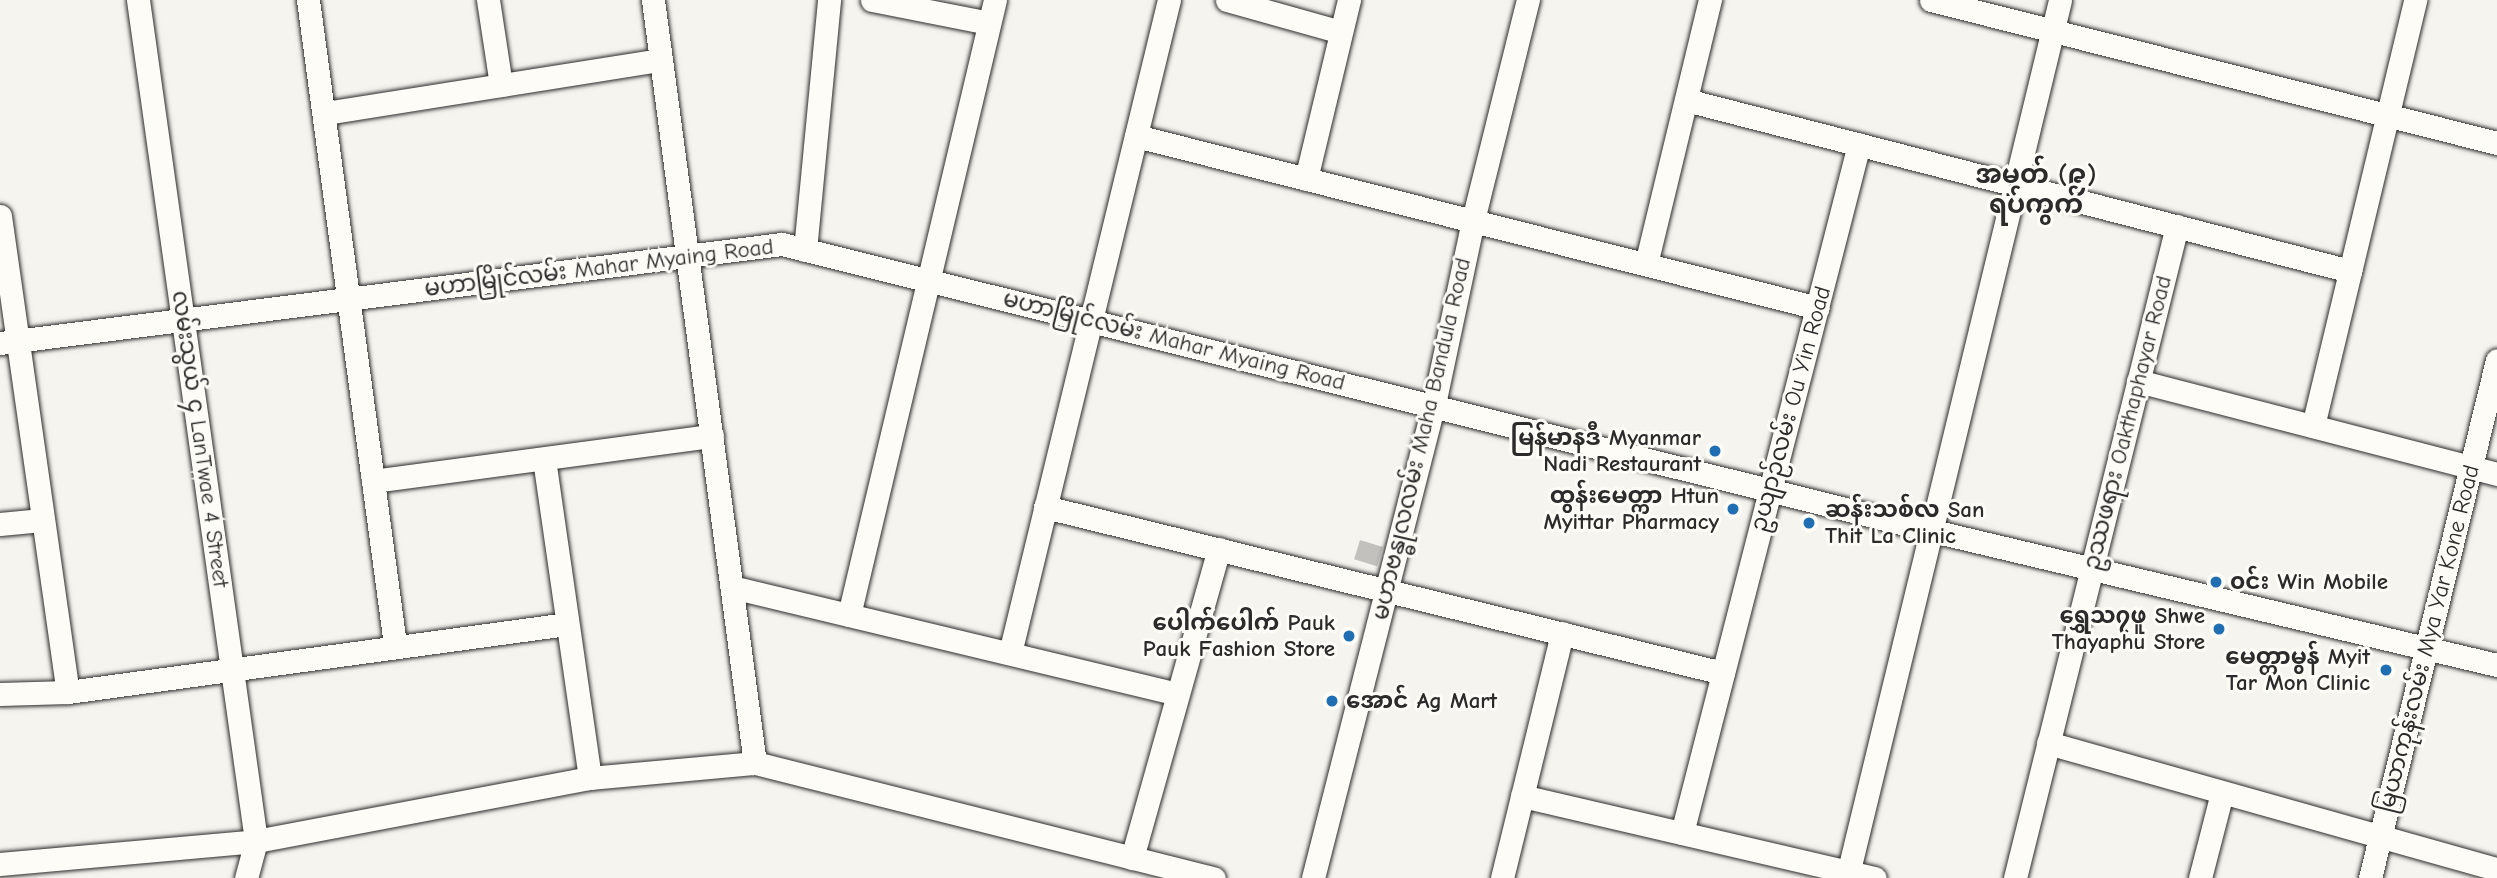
<!DOCTYPE html>
<meta charset="utf-8">
<style>
body{margin:0}
#map{position:relative;width:2497px;height:878px;overflow:hidden;background:#f5f4ef;font-family:"Comic Neue","Noto Sans Myanmar",sans-serif}
div>[style]{position:absolute}
.building>*{inset:0;background:#c2c1be;transform-origin:0 0}
.roads{filter:drop-shadow(0 0 2px #2b2b2b) drop-shadow(0 0 2px #2b2b2b)}
.minor>*{height:23px;margin:-11.5px;padding:0 11.5px;transform-origin:11.5px;border-radius:11.5px;background:#fdfcf7}
.dots>*{width:19px;height:19px;translate:-50% -50%;box-sizing:border-box;border:4px solid #fdfcf7;border-radius:50%}
span{translate:-50% -50%;white-space:nowrap;text-align:center;line-height:1.15;-webkit-text-stroke:6px #fdfcf7;paint-order:stroke}
.street-label{font-size:23px;color:#2b2b2b}
.poi-label{font-size:23px;color:#2b2b2b;font-weight:700}
.right{translate:-100% -50%;text-align:right}
.left{translate:0 -50%;text-align:left}
.quarter-label{font-size:26px;color:#2b2b2b;font-weight:700}
</style>
<div id="map">
<div class="building">
<div style="left:1360px;top:540px;width:24px;height:20px;rotate:17deg"></div>
</div>
<div class="roads">
<div class="minor">
<div style="left:138px;top:0;width:849px;rotate:82.01deg"></div>
<div style="left:256px;top:841px;width:38px;rotate:105deg"></div>
<div style="left:308px;top:0;width:650px;rotate:82.31deg"></div>
<div style="left:488px;top:0;width:86px;rotate:81.3deg"></div>
<div style="left:653px;top:0;width:770px;rotate:82.39deg"></div>
<div style="left:872px;top:0;width:119px;rotate:11.1deg"></div>
<div style="left:1227px;top:0;width:118px;rotate:15.7deg"></div>
<div style="left:1931px;top:0;width:584px;rotate:14.18deg"></div>
<div style="left:1686px;top:100px;width:686px;rotate:14.44deg"></div>
<div style="left:325px;top:113px;width:340px;rotate:-9deg"></div>
<div style="left:1136px;top:136px;width:703px;rotate:14.15deg"></div>
<div style="left:1306px;top:179px;width:184px;rotate:-76.5deg"></div>
<div style="left:0;top:216px;width:481px;rotate:81.9deg"></div>
<div style="left:805px;top:250px;width:251px;rotate:-84.5deg"></div>
<div style="left:1646px;top:264px;width:272px;rotate:-76.4deg"></div>
<div style="left:0;top:343px;width:788px;rotate:-7.22deg"></div>
<div style="left:782px;top:244px;width:1186px;rotate:14deg"></div>
<div style="left:1933px;top:531px;width:580px;rotate:13.37deg"></div>
<div style="left:2138px;top:381px;width:371px;rotate:14.5deg"></div>
<div style="left:2313px;top:426px;width:438px;rotate:-76.5deg"></div>
<div style="left:544px;top:459px;width:322px;rotate:81.8deg"></div>
<div style="left:373px;top:481px;width:342px;rotate:-7.6deg"></div>
<div style="left:1045px;top:507px;width:698px;rotate:13.76deg"></div>
<div style="left:0;top:524px;width:42px;rotate:-5.4deg"></div>
<div style="left:732px;top:587px;width:458px;rotate:13.5deg"></div>
<div style="left:849px;top:615px;width:632px;rotate:-76.65deg"></div>
<div style="left:1010px;top:653px;width:672px;rotate:-76.32deg"></div>
<div style="left:0;top:694px;width:68px;rotate:-1.7deg"></div>
<div style="left:68px;top:692px;width:504px;rotate:-7.76deg"></div>
<div style="left:2048px;top:743px;width:466px;rotate:15.7deg"></div>
<div style="left:1522px;top:796px;width:362px;rotate:13.1deg"></div>
<div style="left:1682px;top:833px;width:711px;rotate:-75.59deg"></div>
<div style="left:1132px;top:858px;width:321px;rotate:-74.3deg"></div>
<div style="left:0;top:864px;width:257px;rotate:-5.1deg"></div>
<div style="left:256px;top:841px;width:340px;rotate:-10.7deg"></div>
<div style="left:590px;top:778px;width:166px;rotate:-5.2deg"></div>
<div style="left:755px;top:763px;width:473px;rotate:14.1deg"></div>
<div style="left:1313px;top:878px;width:489px;rotate:-75.7deg"></div>
<div style="left:1434px;top:404px;width:188px;rotate:-78deg"></div>
<div style="left:1473px;top:220px;width:227px;rotate:-76deg"></div>
<div style="left:1502px;top:878px;width:252px;rotate:-76.2deg"></div>
<div style="left:1847px;top:878px;width:903px;rotate:-76.36deg"></div>
<div style="left:2015px;top:878px;width:672px;rotate:-76.05deg"></div>
<div style="left:2200px;top:878px;width:88px;rotate:-75.5deg"></div>
<div style="left:2370px;top:878px;width:533px;rotate:-76.22deg"></div>
</div>
</div>
<div class="dots">
<div style="left:1715px;top:451px;background:#1f6fb2"></div>
<div style="left:1733px;top:509px;background:#1f6fb2"></div>
<div style="left:1809px;top:523px;background:#1f6fb2"></div>
<div style="left:2216px;top:582px;background:#1f6fb2"></div>
<div style="left:2219px;top:629px;background:#1f6fb2"></div>
<div style="left:1349px;top:636px;background:#1f6fb2"></div>
<div style="left:2386px;top:670px;background:#1f6fb2"></div>
<div style="left:1332px;top:701px;background:#1f6fb2"></div>
</div>
<div class="street-label">
<span style="left:599px;top:268px;rotate:-7deg">မဟာမြိုင်လမ်း Mahar Myaing Road</span>
<span style="left:1174px;top:341px;rotate:14deg">မဟာမြိုင်လမ်း Mahar Myaing Road</span>
<span style="left:1791px;top:409px;rotate:-75deg">ဥယျာဉ်လမ်း Ou Yin Road</span>
<span style="left:2128px;top:423px;rotate:-76deg">ဥဿဖရား Oakthaphayar Road</span>
<span style="left:200px;top:439px;rotate:82deg">လမ်းသွယ် ၄ LanTwae 4 Street</span>
<span style="left:1422px;top:439px;rotate:-77deg">မဟာဗန္ဓုလလမ်း Maha Bandula Road</span>
<span style="left:2429px;top:639px;rotate:-76deg">မြယာကုန်းလမ်း Mya Yar Kone Road</span>
</div>
<div class="poi-label">
<span class="right" style="left:1701px;top:451px">မြန်မာနဒီ Myanmar<br>Nadi Restaurant</span>
<span class="right" style="left:1719px;top:509px">ထွန်းမေတ္တာ Htun<br>Myittar Pharmacy</span>
<span class="left" style="left:1825px;top:523px">ဆန်းသစ်လ San<br>Thit La Clinic</span>
<span class="left" style="left:2230px;top:582px">၀င်း Win Mobile</span>
<span class="right" style="left:2205px;top:629px">ရွှေသ၇ဖူ Shwe<br>Thayaphu Store</span>
<span class="right" style="left:1335px;top:636px">ပေါက်ပေါက် Pauk<br>Pauk Fashion Store</span>
<span class="right" style="left:2370px;top:670px">မေတ္တာမွန် Myit<br>Tar Mon Clinic</span>
<span class="left" style="left:1346px;top:701px">အောင် Ag Mart</span>
</div>
<div class="quarter-label">
<span style="left:2036px;top:191px">အမှတ် (၉)<br>ရပ်ကွက်</span>
</div>
</div>
